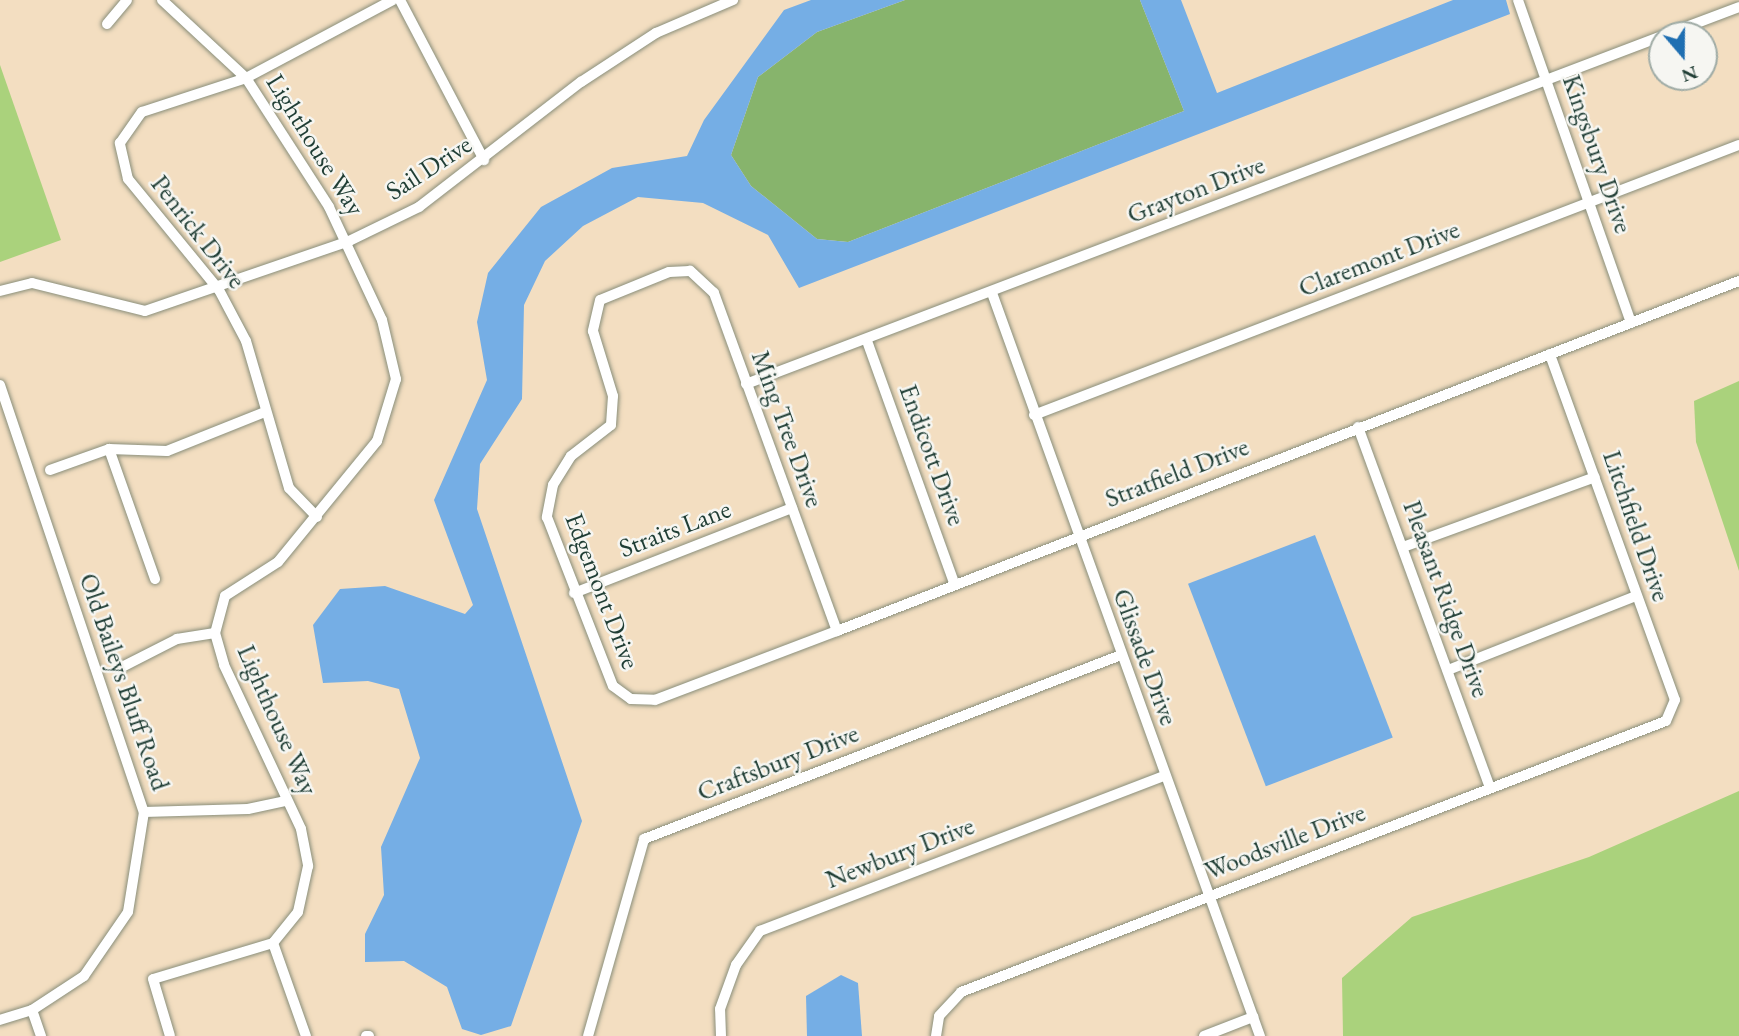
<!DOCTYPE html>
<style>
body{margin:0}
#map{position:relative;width:1739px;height:1036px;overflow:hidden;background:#f3dec1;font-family:"EB Garamond",serif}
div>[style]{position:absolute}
.green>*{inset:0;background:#aad27c}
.forest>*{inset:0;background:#87b46c}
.water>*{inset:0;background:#75aee5;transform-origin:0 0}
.roads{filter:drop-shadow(0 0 2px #898e7a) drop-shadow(0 0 2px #898e7a)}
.street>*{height:10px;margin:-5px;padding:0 5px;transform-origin:5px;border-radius:5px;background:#fff}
span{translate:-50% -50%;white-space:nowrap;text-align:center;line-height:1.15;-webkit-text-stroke:5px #f6f6f2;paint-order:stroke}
.street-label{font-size:26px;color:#1f3d34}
.north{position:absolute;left:1648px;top:21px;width:70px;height:70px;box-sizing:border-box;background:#f6f6f2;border:2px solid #a0aca6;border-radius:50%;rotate:160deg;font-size:19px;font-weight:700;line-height:28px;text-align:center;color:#1f3d34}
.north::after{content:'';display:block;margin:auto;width:24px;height:32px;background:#1f6fb2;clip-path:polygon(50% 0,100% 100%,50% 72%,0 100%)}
</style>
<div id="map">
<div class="green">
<div style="clip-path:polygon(0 65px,61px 240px,0 262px)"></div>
<div style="clip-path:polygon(1739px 381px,1739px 571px,1696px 442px,1694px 401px)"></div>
<div style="clip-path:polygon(1739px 791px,1739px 1036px,1343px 1036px,1342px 978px,1412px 917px,1589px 857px)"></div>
</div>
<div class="forest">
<div style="clip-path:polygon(905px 0,1140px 0,1184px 111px,848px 242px,817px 239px,751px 186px,731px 155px,758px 77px,817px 32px)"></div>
</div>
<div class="water">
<div style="clip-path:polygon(811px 0,905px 0,817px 32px,758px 77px,731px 155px,751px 186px,817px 239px,848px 242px,1184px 111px,1140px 0,1181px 0,1217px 93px,1453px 0,1506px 0,1510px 14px,799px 288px,768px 235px,703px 203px,638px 197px,583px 226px,545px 261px,524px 305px,522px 399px,480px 464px,477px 509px,582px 821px,511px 1026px,481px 1035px,462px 1029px,447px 987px,404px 961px,365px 962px,365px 934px,384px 895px,381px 847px,420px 758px,399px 689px,368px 681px,323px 683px,313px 625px,340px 589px,385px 586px,465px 614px,473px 605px,434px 500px,487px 380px,477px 322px,488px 273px,541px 207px,612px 168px,687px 156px,704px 120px,784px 10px)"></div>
<div style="left:1315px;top:535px;width:217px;height:136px;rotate:69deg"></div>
<div style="clip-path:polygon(841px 975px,858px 983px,862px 1036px,807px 1036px,806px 996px)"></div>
</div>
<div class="roads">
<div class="street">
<div style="left:162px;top:0;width:115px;rotate:42.9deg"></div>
<div style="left:246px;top:78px;width:153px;rotate:57.2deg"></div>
<div style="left:329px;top:207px;width:125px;rotate:64.9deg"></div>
<div style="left:382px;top:320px;width:61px;rotate:76.7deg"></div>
<div style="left:396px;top:379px;width:65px;rotate:107deg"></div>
<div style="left:377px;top:441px;width:156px;rotate:129.3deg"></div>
<div style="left:278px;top:562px;width:63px;rotate:147.3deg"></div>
<div style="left:225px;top:596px;width:38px;rotate:105deg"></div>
<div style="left:215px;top:633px;width:33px;rotate:74deg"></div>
<div style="left:224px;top:665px;width:181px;rotate:64.8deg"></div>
<div style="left:301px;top:829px;width:38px;rotate:79deg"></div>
<div style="left:308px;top:866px;width:47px;rotate:102.3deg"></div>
<div style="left:298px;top:912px;width:40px;rotate:129deg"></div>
<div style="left:273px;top:943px;width:125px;rotate:163.3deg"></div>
<div style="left:153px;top:979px;width:59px;rotate:73.4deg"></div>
<div style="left:400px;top:0;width:181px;rotate:62.3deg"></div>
<div style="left:1518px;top:0;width:342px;rotate:70.7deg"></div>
<div style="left:107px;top:24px;width:31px;rotate:-50deg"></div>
<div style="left:1665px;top:35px;width:79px;rotate:-20.7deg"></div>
<div style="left:0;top:291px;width:33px;rotate:-14deg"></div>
<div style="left:32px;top:283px;width:116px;rotate:13.9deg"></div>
<div style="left:145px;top:311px;width:216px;rotate:-18.9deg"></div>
<div style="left:349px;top:241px;width:78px;rotate:-25.9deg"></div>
<div style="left:419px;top:207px;width:205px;rotate:-37.7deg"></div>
<div style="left:581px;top:82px;width:90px;rotate:-33.2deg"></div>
<div style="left:656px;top:33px;width:84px;rotate:-23.2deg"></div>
<div style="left:992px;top:293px;width:790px;rotate:70.17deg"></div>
<div style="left:867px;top:341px;width:257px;rotate:70.2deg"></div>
<div style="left:746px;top:384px;width:980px;rotate:-20.8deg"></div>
<div style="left:0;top:385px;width:451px;rotate:71.4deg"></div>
<div style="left:144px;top:812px;width:101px;rotate:99.1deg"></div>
<div style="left:128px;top:912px;width:78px;rotate:124.5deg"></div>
<div style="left:84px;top:976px;width:62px;rotate:146.8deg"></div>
<div style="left:32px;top:1010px;width:34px;rotate:163deg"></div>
<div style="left:1034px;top:415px;width:755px;rotate:-20.96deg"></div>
<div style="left:1358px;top:427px;width:384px;rotate:69.9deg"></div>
<div style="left:109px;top:449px;width:138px;rotate:70.5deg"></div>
<div style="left:50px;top:470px;width:63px;rotate:-19.6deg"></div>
<div style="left:109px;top:449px;width:58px;rotate:2deg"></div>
<div style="left:167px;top:451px;width:105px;rotate:-21.7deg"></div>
<div style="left:317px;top:517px;width:40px;rotate:-134deg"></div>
<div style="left:289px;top:488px;width:153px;rotate:-106.3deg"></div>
<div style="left:246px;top:341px;width:58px;rotate:-117.9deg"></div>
<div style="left:219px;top:290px;width:144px;rotate:-129.3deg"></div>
<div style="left:128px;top:179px;width:37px;rotate:-103deg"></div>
<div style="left:120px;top:143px;width:38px;rotate:-55deg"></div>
<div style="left:142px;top:112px;width:109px;rotate:-18.1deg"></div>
<div style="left:246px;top:78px;width:166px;rotate:-28deg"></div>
<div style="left:1403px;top:547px;width:204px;rotate:-20deg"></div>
<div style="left:574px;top:593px;width:234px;rotate:-21.3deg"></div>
<div style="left:837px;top:631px;width:360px;rotate:-110deg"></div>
<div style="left:714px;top:293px;width:33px;rotate:-137deg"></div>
<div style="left:690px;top:271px;width:21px;rotate:177deg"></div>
<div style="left:669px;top:272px;width:74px;rotate:157.9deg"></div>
<div style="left:600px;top:300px;width:32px;rotate:103deg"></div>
<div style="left:593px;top:331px;width:68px;rotate:72.9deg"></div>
<div style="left:613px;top:396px;width:29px;rotate:94deg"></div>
<div style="left:611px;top:425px;width:51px;rotate:142.2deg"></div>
<div style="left:571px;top:456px;width:34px;rotate:122deg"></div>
<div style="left:553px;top:485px;width:33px;rotate:101deg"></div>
<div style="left:547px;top:517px;width:181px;rotate:68.7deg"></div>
<div style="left:613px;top:686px;width:22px;rotate:36deg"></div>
<div style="left:631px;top:699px;width:24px;rotate:2deg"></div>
<div style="left:655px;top:700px;width:195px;rotate:-20.8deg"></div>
<div style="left:837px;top:631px;width:968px;rotate:-21.21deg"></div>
<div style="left:122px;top:667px;width:62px;rotate:-27deg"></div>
<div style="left:177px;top:639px;width:38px;rotate:-9deg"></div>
<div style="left:1448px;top:670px;width:202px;rotate:-21.5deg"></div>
<div style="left:144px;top:812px;width:104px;rotate:-1.7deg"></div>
<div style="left:248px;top:809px;width:40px;rotate:-12deg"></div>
<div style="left:273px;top:943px;width:99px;rotate:70.5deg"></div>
<div style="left:32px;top:1010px;width:28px;rotate:71deg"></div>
<div style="left:366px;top:1036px;width:3px"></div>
<div style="left:588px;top:1036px;width:205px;rotate:-74.1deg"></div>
<div style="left:644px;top:839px;width:511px;rotate:-21.09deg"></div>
<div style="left:721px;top:1036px;width:27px;rotate:-92deg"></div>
<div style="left:720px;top:1009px;width:47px;rotate:-70deg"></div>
<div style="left:736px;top:965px;width:42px;rotate:-54.8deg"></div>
<div style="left:760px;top:931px;width:432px;rotate:-21deg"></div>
<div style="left:936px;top:1036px;width:20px;rotate:-81deg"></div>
<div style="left:939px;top:1016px;width:33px;rotate:-47deg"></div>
<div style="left:961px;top:992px;width:755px;rotate:-21.03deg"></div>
<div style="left:1666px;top:721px;width:23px;rotate:-67deg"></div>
<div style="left:1675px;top:700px;width:368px;rotate:-109.9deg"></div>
<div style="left:1204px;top:1036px;width:53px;rotate:-21.2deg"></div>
</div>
</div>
<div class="street-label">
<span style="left:315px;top:145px;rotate:58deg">Lighthouse Way</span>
<span style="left:1597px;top:154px;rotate:71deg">Kingsbury Drive</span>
<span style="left:429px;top:168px;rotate:-33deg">Sail Drive</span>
<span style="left:1196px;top:190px;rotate:-21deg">Grayton Drive</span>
<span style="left:198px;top:232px;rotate:52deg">Penrick Drive</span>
<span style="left:1379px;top:259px;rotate:-21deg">Claremont Drive</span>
<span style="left:787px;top:429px;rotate:70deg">Ming Tree Drive</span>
<span style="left:932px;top:455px;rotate:70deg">Endicott Drive</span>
<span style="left:1177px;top:473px;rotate:-21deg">Stratfield Drive</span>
<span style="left:1636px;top:526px;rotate:71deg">Litchfield Drive</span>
<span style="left:675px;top:529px;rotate:-21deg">Straits Lane</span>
<span style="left:602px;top:591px;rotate:69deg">Edgemont Drive</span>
<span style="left:1446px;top:599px;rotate:70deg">Pleasant Ridge Drive</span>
<span style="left:1145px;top:657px;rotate:70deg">Glissade Drive</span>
<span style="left:124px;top:682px;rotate:71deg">Old Baileys Bluff Road</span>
<span style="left:277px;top:720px;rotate:66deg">Lighthouse Way</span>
<span style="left:778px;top:763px;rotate:-21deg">Craftsbury Drive</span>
<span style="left:1285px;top:842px;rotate:-21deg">Woodsville Drive</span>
<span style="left:900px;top:853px;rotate:-21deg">Newbury Drive</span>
</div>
<div class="north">N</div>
</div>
